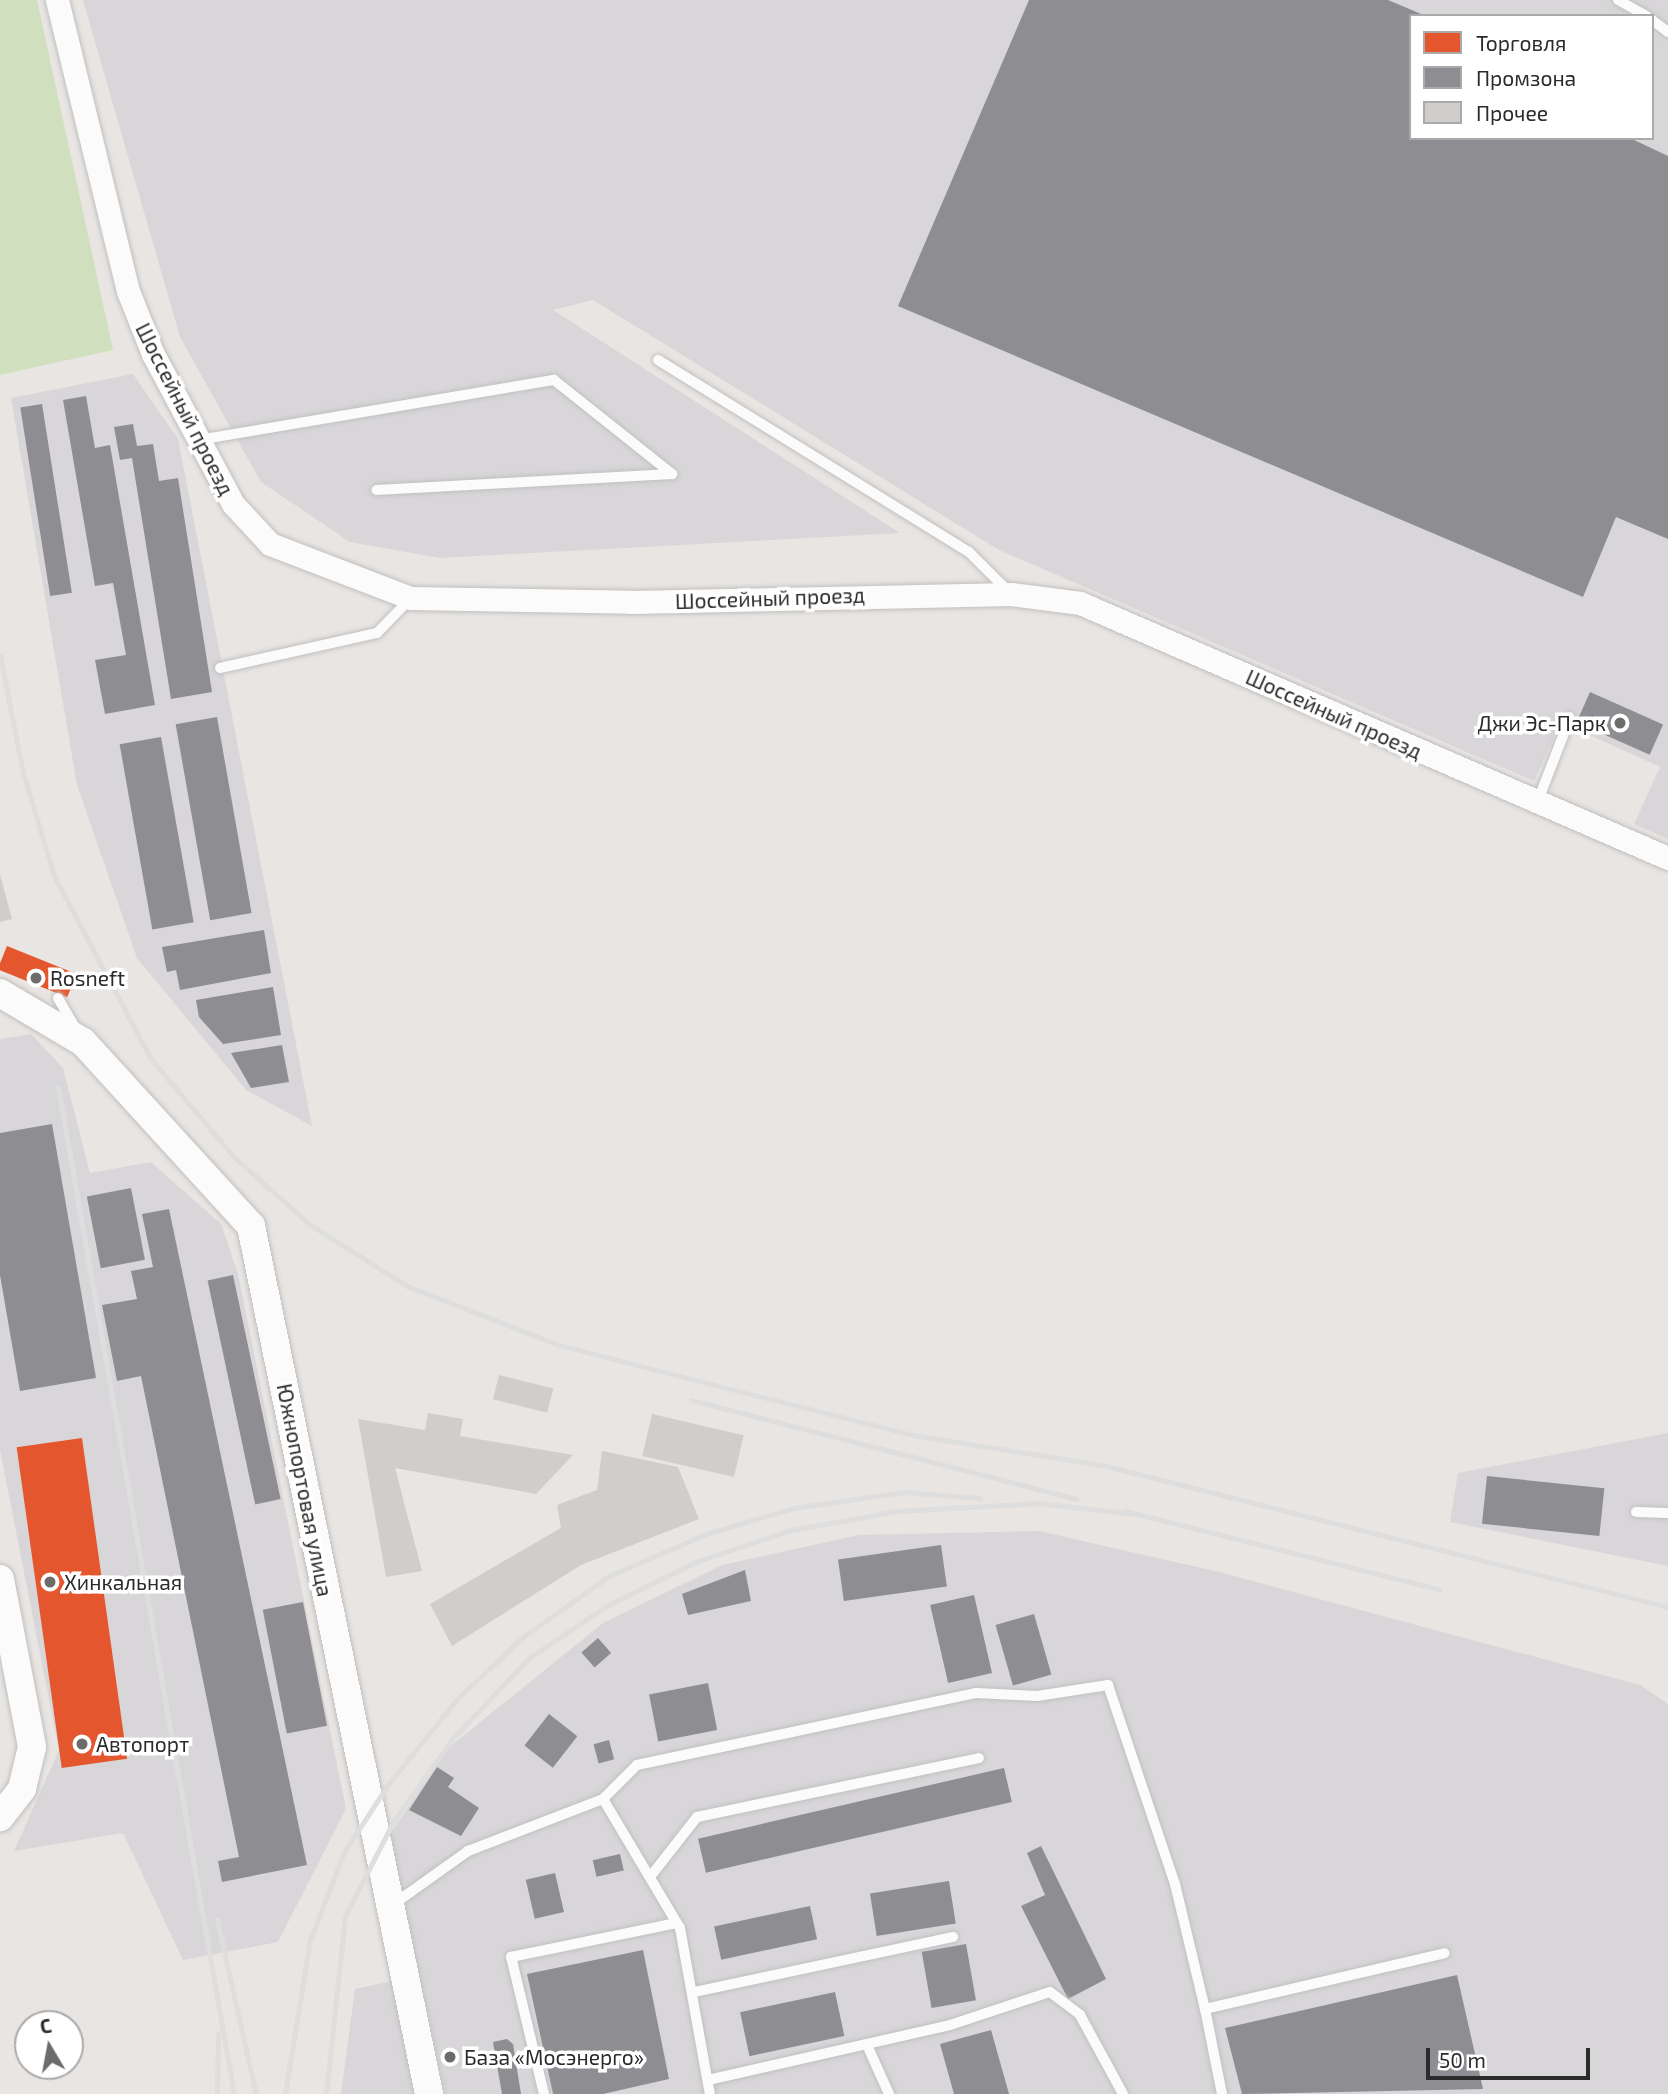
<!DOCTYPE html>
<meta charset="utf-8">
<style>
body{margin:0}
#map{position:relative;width:1668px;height:2094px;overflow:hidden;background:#e8e5e2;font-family:"Exo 2",sans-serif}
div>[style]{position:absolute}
.industrial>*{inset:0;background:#d8d6d9}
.green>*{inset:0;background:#d0e0be}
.shops>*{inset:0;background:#e4572e;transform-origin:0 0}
.industry>*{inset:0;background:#8d8d92;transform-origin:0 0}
.building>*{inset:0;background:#d0cdcb;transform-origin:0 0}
.roads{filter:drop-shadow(0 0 2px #c1c0c0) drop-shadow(0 0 2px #c1c0c0)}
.service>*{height:10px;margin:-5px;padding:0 5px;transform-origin:5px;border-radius:5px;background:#fcfbfb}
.minor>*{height:23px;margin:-11.5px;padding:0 11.5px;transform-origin:11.5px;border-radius:11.5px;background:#fcfbfb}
.tertiary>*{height:28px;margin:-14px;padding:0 14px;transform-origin:14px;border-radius:14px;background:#fcfbfb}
.rail>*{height:5px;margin:-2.5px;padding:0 2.5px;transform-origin:2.5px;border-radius:2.5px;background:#dededf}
.dots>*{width:19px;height:19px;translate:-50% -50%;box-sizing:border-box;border:4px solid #fff;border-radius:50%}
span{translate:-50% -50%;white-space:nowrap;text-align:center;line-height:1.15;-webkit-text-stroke:7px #fff;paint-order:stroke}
.street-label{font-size:21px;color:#2b2b2b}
.poi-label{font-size:21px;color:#2b2b2b}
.right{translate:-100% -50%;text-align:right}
.left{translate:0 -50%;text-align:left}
.legend{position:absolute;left:1409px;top:14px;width:245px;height:126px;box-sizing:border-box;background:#fff;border:2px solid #aaa;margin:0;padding:9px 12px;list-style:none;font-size:21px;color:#2b2b2b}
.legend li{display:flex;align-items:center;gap:14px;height:35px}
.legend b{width:35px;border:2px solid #aaa}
.north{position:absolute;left:14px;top:2010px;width:70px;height:70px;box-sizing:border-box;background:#fff;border:2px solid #aaa;border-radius:50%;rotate:350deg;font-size:19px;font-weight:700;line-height:28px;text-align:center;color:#2b2b2b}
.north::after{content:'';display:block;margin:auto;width:24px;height:32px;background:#6d6c6b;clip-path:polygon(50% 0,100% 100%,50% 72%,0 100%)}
.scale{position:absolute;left:1426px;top:2048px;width:164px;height:32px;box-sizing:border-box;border:4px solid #2b2b2b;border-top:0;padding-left:9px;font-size:21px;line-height:24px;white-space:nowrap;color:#2b2b2b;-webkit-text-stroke:5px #fff;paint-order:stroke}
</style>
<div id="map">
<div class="industrial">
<div style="clip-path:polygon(evenodd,83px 0,1668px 0,1668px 839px,1634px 824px,1660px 767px,1561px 722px,1534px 781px,999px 550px,593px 300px,553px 310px,900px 533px,440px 558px,350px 542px,261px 482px,180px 337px,83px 0,1411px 16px,1652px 16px,1652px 138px,1411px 138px,1411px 16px)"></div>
<div style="clip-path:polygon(133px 374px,178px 439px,312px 1126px,246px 1090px,137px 958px,77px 785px,11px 398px)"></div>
<div style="clip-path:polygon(31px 1034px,63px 1068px,90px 1173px,151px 1162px,221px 1224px,238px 1274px,346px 1809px,278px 1942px,183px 1960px,123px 1833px,14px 1851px,59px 1750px,0 1450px,0 1039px)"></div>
<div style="clip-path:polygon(1668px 1433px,1668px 1566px,1450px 1522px,1458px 1473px)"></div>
<div style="clip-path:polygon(1039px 1531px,1219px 1572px,1640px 1685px,1668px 1704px,1668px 2094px,445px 2094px,389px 1836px,447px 1749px,603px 1623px,722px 1565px,859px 1535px)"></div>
<div style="clip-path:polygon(392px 1981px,416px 2094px,341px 2094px,355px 1989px)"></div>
</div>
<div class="green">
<div style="clip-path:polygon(0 0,37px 0,113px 350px,0 375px)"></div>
</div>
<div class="shops">
<div style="left:7px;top:946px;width:75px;height:25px;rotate:22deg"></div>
<div style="left:82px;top:1438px;width:324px;height:66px;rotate:82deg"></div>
</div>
<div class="industry">
<div style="clip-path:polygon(1029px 0,1388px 0,1426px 16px,1411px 16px,1411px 138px,1630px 138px,1668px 156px,1668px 539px,1616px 517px,1583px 597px,898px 306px)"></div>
<div style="clip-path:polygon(86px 396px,95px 448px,110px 445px,155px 705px,105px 714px,95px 660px,126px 655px,113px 583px,95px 586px,63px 400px)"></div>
<div style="left:42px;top:404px;width:191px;height:22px;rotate:81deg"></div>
<div style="clip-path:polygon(133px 424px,137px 446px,153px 444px,159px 481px,178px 478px,212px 692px,171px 699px,132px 458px,120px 460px,114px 427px)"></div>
<div style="left:1590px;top:692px;width:80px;height:33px;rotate:24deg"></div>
<div style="left:217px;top:717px;width:199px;height:42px;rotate:80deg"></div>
<div style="left:161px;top:737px;width:188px;height:42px;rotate:80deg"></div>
<div style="clip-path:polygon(264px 930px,271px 973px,180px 990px,176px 970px,167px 972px,162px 947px)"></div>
<div style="clip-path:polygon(273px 987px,281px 1035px,223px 1044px,199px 1017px,196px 1000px)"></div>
<div style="clip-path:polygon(282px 1045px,289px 1082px,251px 1088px,231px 1053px)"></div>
<div style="clip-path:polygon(52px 1124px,96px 1378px,20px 1391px,0 1275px,0 1133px)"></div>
<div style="left:131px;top:1188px;width:73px;height:45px;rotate:79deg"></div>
<div style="clip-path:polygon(169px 1209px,307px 1865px,222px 1882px,218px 1861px,239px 1857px,141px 1376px,117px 1381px,102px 1305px,137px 1299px,131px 1271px,153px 1267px,142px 1214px)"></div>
<div style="left:233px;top:1275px;width:229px;height:26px;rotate:78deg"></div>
<div style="left:1487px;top:1476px;width:118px;height:48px;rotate:6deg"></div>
<div style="left:941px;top:1545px;width:42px;height:104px;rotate:82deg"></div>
<div style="clip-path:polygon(745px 1570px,751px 1601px,688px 1615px,682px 1594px)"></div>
<div style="left:974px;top:1595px;width:80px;height:45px;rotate:77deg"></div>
<div style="left:303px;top:1602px;width:126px;height:41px;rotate:79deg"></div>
<div style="left:1034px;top:1614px;width:63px;height:40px;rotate:74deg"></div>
<div style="left:598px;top:1638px;width:20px;height:22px;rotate:49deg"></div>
<div style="left:708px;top:1683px;width:48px;height:60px;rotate:79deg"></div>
<div style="left:549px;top:1714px;width:36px;height:40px;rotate:38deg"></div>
<div style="left:609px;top:1740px;width:20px;height:16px;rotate:75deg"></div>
<div style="clip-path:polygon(437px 1767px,454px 1778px,448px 1787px,479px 1808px,461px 1836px,409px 1810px)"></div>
<div style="left:1004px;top:1768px;width:35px;height:314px;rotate:77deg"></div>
<div style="clip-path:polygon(1041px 1846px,1106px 1979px,1068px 1999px,1021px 1906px,1045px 1895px,1027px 1853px)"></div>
<div style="left:620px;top:1854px;width:17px;height:28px;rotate:77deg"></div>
<div style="left:555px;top:1873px;width:40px;height:30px;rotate:77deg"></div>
<div style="left:949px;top:1881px;width:43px;height:80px;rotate:81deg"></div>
<div style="left:810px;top:1906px;width:34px;height:98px;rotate:78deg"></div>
<div style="left:966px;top:1944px;width:57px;height:45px;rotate:80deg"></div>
<div style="clip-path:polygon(643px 1950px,669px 2079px,603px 2094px,553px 2094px,527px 1974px)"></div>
<div style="clip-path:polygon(1457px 1975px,1483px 2089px,1242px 2094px,1225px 2028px)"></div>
<div style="left:835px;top:1992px;width:45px;height:97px;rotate:78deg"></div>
<div style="clip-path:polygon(991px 2030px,1009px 2094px,954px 2094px,940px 2044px)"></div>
<div style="clip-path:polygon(507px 2039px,513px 2044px,521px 2094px,502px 2094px,493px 2042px)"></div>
</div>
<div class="building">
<div style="clip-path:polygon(0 875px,12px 919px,0 922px)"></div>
<div style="left:499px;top:1375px;width:56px;height:25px;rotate:14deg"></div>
<div style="clip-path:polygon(428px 1413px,463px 1419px,460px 1436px,573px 1455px,536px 1494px,395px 1468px,422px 1571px,386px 1577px,358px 1419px,425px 1430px)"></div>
<div style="left:652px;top:1414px;width:94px;height:43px;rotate:13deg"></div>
<div style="clip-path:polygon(602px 1451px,678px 1467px,699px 1519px,581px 1565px,452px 1646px,430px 1604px,561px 1528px,557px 1505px,597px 1490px)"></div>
</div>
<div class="roads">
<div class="service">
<div style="left:1618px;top:0;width:33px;rotate:29deg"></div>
<div style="left:1652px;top:20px;width:20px;rotate:37deg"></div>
<div style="left:658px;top:360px;width:365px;rotate:31.7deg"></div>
<div style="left:969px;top:552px;width:57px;rotate:45deg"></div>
<div style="left:198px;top:440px;width:361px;rotate:-9.6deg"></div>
<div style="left:554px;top:380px;width:151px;rotate:38.5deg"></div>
<div style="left:672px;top:474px;width:296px;rotate:176.9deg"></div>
<div style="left:220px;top:668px;width:161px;rotate:-12.6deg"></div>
<div style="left:377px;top:633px;width:49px;rotate:-45.8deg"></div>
<div style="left:1537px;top:803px;width:91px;rotate:-68.8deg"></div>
<div style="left:58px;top:998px;width:34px;rotate:60deg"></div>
<div style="left:1636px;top:1512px;width:32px;rotate:2deg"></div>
<div style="left:603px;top:1799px;width:48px;rotate:-45deg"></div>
<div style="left:637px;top:1765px;width:347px;rotate:-12deg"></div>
<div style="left:976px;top:1693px;width:61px;rotate:2.8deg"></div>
<div style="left:1037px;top:1696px;width:72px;rotate:-8.8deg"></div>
<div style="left:1108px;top:1685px;width:210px;rotate:71.4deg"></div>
<div style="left:1175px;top:1884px;width:129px;rotate:76.5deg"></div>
<div style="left:1205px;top:2009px;width:246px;rotate:-13.1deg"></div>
<div style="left:650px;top:1877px;width:76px;rotate:-51.9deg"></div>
<div style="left:697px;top:1817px;width:288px;rotate:-11.8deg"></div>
<div style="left:391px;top:1906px;width:95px;rotate:-35.5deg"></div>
<div style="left:468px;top:1851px;width:145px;rotate:-21.1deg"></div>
<div style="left:603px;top:1799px;width:150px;rotate:59.2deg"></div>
<div style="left:680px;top:1928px;width:169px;rotate:79.8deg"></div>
<div style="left:694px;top:1992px;width:265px;rotate:-12deg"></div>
<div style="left:1205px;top:2009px;width:87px;rotate:78.7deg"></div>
<div style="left:867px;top:2045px;width:54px;rotate:65.8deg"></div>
<div style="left:708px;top:2080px;width:248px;rotate:-12.8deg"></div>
<div style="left:950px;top:2025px;width:105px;rotate:-18.3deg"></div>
<div style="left:1050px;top:1992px;width:38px;rotate:37deg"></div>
<div style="left:1080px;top:2015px;width:90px;rotate:61.4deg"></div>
<div style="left:544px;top:2094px;width:141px;rotate:-103.5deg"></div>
<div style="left:511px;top:1957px;width:169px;rotate:-11.6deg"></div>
</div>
<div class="minor">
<div style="left:57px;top:0;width:300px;rotate:76.3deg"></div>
<div style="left:128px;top:291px;width:68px;rotate:68.4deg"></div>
<div style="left:153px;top:354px;width:170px;rotate:61.9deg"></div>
<div style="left:233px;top:504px;width:54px;rotate:47.2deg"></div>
<div style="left:270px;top:544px;width:151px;rotate:21deg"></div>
<div style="left:411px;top:598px;width:221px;rotate:1deg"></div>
<div style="left:632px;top:602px;width:379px;rotate:-1.2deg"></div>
<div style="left:1011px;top:594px;width:70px;rotate:7.4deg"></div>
<div style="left:1080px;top:603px;width:641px;rotate:23.45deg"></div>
</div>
<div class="tertiary">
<div style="left:0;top:993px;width:96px;rotate:30.6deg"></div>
<div style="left:83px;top:1042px;width:249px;rotate:47.6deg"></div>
<div style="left:251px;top:1226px;width:886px;rotate:78.41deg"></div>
<div style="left:0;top:1579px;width:171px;rotate:79.2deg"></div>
<div style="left:32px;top:1747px;width:43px;rotate:103.4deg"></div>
<div style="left:22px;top:1789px;width:36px;rotate:128deg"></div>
</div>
</div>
<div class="rail">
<div style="left:0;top:656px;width:119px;rotate:78.9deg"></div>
<div style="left:23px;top:773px;width:108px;rotate:73.2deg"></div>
<div style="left:54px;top:876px;width:207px;rotate:62.1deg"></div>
<div style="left:151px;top:1059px;width:127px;rotate:49.8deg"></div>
<div style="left:233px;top:1156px;width:102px;rotate:41.8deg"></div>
<div style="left:309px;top:1224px;width:116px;rotate:32.3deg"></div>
<div style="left:407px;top:1286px;width:163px;rotate:21.2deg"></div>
<div style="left:559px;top:1345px;width:201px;rotate:14.4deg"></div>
<div style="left:754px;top:1395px;width:164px;rotate:14.1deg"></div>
<div style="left:913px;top:1435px;width:195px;rotate:9.1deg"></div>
<div style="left:1106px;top:1466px;width:579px;rotate:14.08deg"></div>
<div style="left:58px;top:1087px;width:1022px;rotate:80.09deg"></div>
<div style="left:691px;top:1400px;width:398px;rotate:14.4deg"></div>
<div style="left:1125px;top:1511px;width:324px;rotate:14deg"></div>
<div style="left:217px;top:1920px;width:178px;rotate:77.4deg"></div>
<div style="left:217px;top:2094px;width:60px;rotate:-89deg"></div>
<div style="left:285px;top:2094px;width:156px;rotate:-80.8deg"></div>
<div style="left:310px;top:1940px;width:94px;rotate:-68.9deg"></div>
<div style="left:344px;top:1852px;width:82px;rotate:-56.9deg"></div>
<div style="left:389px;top:1783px;width:109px;rotate:-50.9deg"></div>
<div style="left:458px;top:1698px;width:89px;rotate:-43.2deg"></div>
<div style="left:523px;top:1637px;width:105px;rotate:-35.3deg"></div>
<div style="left:609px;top:1576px;width:106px;rotate:-23.4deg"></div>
<div style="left:706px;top:1534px;width:92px;rotate:-16.5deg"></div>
<div style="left:794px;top:1508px;width:111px;rotate:-8.3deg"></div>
<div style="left:904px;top:1492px;width:76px;rotate:4.5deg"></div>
<div style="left:326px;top:2094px;width:179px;rotate:-83.9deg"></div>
<div style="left:345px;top:1916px;width:106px;rotate:-62.9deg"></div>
<div style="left:393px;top:1822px;width:100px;rotate:-54.7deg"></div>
<div style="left:451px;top:1740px;width:113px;rotate:-46.4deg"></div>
<div style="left:529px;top:1658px;width:95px;rotate:-33.9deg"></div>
<div style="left:608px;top:1605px;width:100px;rotate:-26.1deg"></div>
<div style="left:698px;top:1561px;width:94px;rotate:-18.6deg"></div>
<div style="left:787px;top:1531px;width:112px;rotate:-10.3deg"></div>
<div style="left:897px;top:1511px;width:141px;rotate:-3.2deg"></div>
<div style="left:1038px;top:1503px;width:97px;rotate:6.5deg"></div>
</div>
<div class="dots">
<div style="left:1620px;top:723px;background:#6d6c6b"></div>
<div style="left:36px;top:978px;background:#6d6c6b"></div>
<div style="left:50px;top:1582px;background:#6d6c6b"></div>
<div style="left:82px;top:1744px;background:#6d6c6b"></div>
<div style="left:450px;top:2057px;background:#6d6c6b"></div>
</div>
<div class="street-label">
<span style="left:185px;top:409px;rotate:63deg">Шоссейный проезд</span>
<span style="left:770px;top:598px;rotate:-2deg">Шоссейный проезд</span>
<span style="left:1334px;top:714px;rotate:24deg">Шоссейный проезд</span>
<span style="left:305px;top:1490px;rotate:79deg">Южнопортовая улица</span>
</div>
<div class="poi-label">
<span class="right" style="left:1606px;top:723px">Джи Эс-Парк</span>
<span class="left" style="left:50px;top:978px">Rosneft</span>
<span class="left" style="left:64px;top:1582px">Хинкальная</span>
<span class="left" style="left:96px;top:1744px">Автопорт</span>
<span class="left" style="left:464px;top:2057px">База «Мосэнерго»</span>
</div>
<ul class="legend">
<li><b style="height:19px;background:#e4572e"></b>Торговля</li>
<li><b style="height:19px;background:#8d8d92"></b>Промзона</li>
<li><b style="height:19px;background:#d0cdcb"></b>Прочее</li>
</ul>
<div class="north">С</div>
<div class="scale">50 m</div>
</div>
